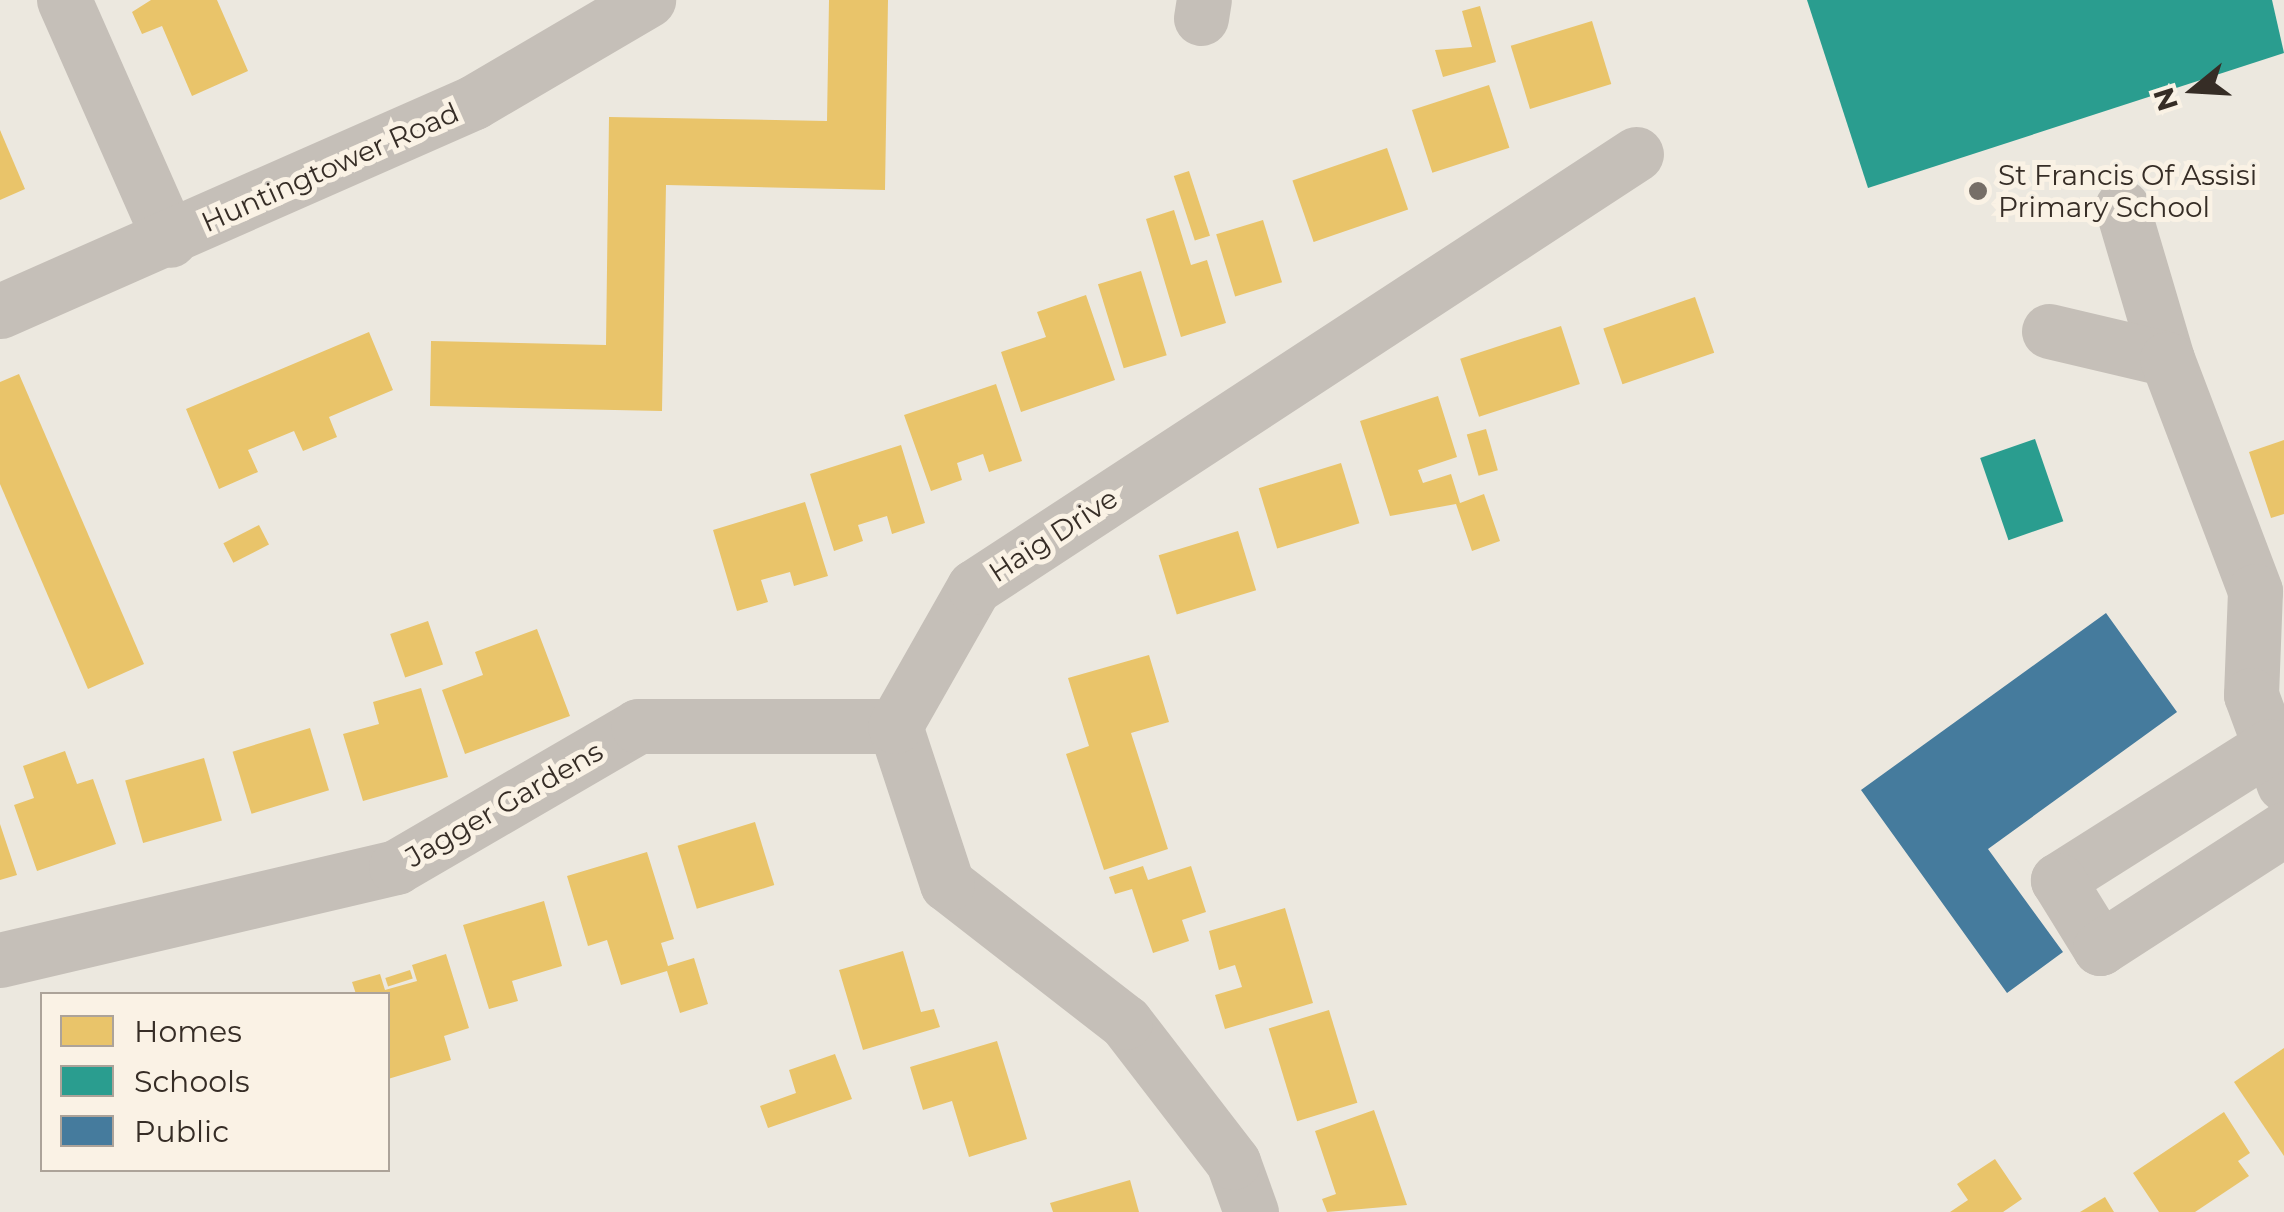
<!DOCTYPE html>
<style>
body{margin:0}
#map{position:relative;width:2284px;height:1212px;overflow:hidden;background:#ece8df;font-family:Montserrat,sans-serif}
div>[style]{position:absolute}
.homes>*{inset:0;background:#e9c46a;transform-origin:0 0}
.schools>*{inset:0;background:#2a9d8f;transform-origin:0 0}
.public>*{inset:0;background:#457b9d}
.minor>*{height:55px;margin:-27.5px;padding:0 27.5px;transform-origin:27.5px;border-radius:27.5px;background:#c5bfb8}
.dots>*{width:28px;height:28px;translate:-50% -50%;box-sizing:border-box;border:5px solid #faf2e5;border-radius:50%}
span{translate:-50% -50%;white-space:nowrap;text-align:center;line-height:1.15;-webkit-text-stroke:10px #faf2e5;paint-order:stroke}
.street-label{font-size:28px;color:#362d26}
.poi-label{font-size:28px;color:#362d26}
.left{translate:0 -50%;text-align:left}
.legend{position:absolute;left:40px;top:992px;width:350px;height:180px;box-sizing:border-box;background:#faf2e5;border:2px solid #aca399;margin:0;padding:12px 18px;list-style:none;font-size:30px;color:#362d26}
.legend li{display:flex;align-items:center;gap:20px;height:50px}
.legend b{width:50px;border:2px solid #aca399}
.north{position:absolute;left:2144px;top:40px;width:100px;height:100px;-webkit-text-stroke:8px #faf2e5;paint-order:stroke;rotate:252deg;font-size:28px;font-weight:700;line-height:40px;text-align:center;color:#362d26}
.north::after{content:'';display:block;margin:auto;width:35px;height:45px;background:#362d26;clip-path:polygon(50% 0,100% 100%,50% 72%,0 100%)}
</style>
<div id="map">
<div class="homes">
<div style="clip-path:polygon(151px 0,217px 0,248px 71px,192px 96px,162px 26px,142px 34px,132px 12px)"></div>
<div style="clip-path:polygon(829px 0,888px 0,885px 190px,666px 185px,662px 411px,430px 406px,431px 341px,606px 345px,609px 117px,827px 121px)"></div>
<div style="clip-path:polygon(1480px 6px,1496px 62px,1443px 77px,1435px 50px,1472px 47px,1462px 11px)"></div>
<div style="left:1592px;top:21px;width:66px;height:85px;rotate:73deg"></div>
<div style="left:1489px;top:85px;width:66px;height:81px;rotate:72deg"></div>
<div style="clip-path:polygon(0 130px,25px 189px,0 200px)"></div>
<div style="left:1387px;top:148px;width:65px;height:100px;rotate:71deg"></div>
<div style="left:1189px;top:171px;width:68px;height:16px;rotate:72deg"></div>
<div style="clip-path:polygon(1174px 210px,1191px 265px,1207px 260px,1226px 323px,1181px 337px,1146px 219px)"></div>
<div style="left:1263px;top:220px;width:65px;height:49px;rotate:73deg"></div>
<div style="left:1141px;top:271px;width:88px;height:45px;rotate:73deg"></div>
<div style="clip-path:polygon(1086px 295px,1115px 380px,1021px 412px,1001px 352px,1046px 337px,1037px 312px)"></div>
<div style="left:1695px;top:297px;width:59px;height:97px;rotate:71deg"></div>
<div style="left:1561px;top:326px;width:61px;height:106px;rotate:72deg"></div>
<div style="clip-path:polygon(369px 332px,393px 390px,329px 417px,337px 437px,303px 451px,294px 431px,248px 450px,258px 472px,219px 489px,186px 409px)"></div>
<div style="clip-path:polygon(19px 374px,144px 664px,88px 689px,0 484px,0 382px)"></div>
<div style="clip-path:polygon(996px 384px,1022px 461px,989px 472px,983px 454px,957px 463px,962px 480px,931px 491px,904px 415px)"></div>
<div style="clip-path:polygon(1438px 396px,1457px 457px,1418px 470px,1423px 483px,1451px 474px,1460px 503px,1484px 494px,1500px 541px,1472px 551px,1456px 504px,1390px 516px,1360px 421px)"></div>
<div style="left:1486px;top:429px;width:43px;height:20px;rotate:74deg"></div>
<div style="clip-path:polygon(2284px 440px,2284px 514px,2271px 518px,2249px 452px)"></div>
<div style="clip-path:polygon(901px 445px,925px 523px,892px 534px,887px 516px,858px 525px,863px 541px,834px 551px,810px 474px)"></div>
<div style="left:1341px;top:463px;width:63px;height:86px;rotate:73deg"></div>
<div style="clip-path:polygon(805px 502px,828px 576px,794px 586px,790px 572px,761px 580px,768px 602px,737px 611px,713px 530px)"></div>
<div style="left:259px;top:525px;width:22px;height:40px;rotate:63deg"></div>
<div style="left:1238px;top:531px;width:62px;height:83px;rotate:73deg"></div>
<div style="left:428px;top:621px;width:46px;height:40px;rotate:71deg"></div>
<div style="clip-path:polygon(537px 629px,570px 716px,465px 754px,442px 690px,483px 675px,475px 652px)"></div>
<div style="clip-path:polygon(1149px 655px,1169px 722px,1131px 733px,1168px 849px,1104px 870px,1066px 754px,1089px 746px,1068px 678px)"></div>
<div style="clip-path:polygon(421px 688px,448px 777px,363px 801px,343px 734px,379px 724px,373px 702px)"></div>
<div style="left:310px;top:728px;width:65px;height:81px;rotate:73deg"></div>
<div style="clip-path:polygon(65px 751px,77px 784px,93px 779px,116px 844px,37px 871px,14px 805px,34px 798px,23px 766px)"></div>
<div style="left:204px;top:758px;width:65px;height:82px;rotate:74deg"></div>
<div style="left:755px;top:822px;width:66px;height:81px;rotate:73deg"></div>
<div style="clip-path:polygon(0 824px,17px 875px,0 880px)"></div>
<div style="clip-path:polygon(647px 852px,674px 939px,661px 943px,668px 966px,694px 958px,708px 1004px,680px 1013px,667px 971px,621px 985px,607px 940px,588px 946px,567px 876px)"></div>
<div style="clip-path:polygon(1143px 866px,1148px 880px,1191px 866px,1206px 912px,1182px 920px,1189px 941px,1153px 953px,1132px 889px,1115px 894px,1109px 877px)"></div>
<div style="clip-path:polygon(544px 901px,562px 966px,512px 981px,518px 1001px,489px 1009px,463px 925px)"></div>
<div style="clip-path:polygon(1285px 908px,1313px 1003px,1225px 1029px,1215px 995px,1242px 987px,1235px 965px,1219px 970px,1209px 931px)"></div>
<div style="clip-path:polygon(903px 951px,921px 1012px,934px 1009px,940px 1027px,863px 1050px,839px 970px)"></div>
<div style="clip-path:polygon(446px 954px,469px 1028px,444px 1036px,451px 1060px,388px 1079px,388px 994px,356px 994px,352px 982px,380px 974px,385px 990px,417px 981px,412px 965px)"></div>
<div style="left:410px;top:970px;width:9px;height:26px;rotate:72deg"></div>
<div style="left:1329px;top:1010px;width:97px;height:63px;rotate:73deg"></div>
<div style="clip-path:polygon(997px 1041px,1027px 1139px,969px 1157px,952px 1101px,923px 1110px,910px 1067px)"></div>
<div style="clip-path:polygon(2284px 1048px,2284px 1156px,2234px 1082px)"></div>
<div style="clip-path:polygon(835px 1054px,852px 1099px,768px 1128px,760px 1106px,796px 1093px,789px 1070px)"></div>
<div style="clip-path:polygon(1374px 1110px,1407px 1205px,1327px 1212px,1322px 1199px,1336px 1194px,1315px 1131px)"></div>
<div style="clip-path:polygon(2224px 1112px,2250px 1153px,2238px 1161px,2249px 1176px,2195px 1212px,2159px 1212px,2133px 1173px)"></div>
<div style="clip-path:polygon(1995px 1159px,2022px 1199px,2003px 1212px,1950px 1212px,1968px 1200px,1957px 1184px)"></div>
<div style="clip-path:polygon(1130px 1180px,1139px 1212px,1053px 1212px,1050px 1203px)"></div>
<div style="clip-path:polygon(2105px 1197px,2114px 1212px,2080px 1212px)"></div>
</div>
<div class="schools">
<div style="clip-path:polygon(1807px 0,2272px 0,2284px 53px,1868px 188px)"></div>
<div style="left:2035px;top:439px;width:87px;height:58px;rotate:71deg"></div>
</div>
<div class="public">
<div style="clip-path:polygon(2106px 613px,2177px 712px,1988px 849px,2063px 952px,2007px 993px,1861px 790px)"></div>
</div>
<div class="minor">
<div style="left:64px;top:0;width:262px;rotate:66.2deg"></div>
<div style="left:1201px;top:18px;width:18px;rotate:-81deg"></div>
<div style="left:2122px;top:207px;width:159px;rotate:73.5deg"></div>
<div style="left:0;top:311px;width:518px;rotate:-23.79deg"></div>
<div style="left:474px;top:102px;width:202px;rotate:-30.4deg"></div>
<div style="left:2049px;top:331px;width:121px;rotate:13.3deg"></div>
<div style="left:2167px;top:359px;width:248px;rotate:69.2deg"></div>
<div style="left:2255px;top:591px;width:104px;rotate:92.2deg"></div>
<div style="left:2251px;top:695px;width:95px;rotate:69.7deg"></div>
<div style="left:2270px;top:746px;width:251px;rotate:147.7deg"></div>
<div style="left:2058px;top:880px;width:80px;rotate:58.3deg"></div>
<div style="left:2100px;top:948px;width:219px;rotate:-32.9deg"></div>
<div style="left:0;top:960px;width:407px;rotate:-13.2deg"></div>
<div style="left:396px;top:867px;width:280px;rotate:-30.2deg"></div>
<div style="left:638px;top:726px;width:257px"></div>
<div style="left:1251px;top:1212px;width:53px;rotate:-109.8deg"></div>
<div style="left:1233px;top:1162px;width:177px;rotate:-127.6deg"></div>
<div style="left:1125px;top:1022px;width:225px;rotate:-142.2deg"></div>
<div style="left:947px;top:884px;width:166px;rotate:-108.2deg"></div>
<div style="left:895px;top:726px;width:160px;rotate:-60.4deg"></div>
<div style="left:974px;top:587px;width:791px;rotate:-33.19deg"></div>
</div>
<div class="dots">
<div style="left:1978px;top:191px;background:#766e67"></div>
</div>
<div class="street-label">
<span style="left:330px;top:167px;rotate:-24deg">Huntingtower Road</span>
<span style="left:1053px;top:535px;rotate:-33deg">Haig Drive</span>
<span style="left:504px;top:804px;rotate:-30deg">Jagger Gardens</span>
</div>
<div class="poi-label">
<span class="left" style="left:1998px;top:191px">St Francis Of Assisi<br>Primary School</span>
</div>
<ul class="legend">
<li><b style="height:28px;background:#e9c46a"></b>Homes</li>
<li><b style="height:28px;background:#2a9d8f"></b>Schools</li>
<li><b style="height:28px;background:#457b9d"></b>Public</li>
</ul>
<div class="north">N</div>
</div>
